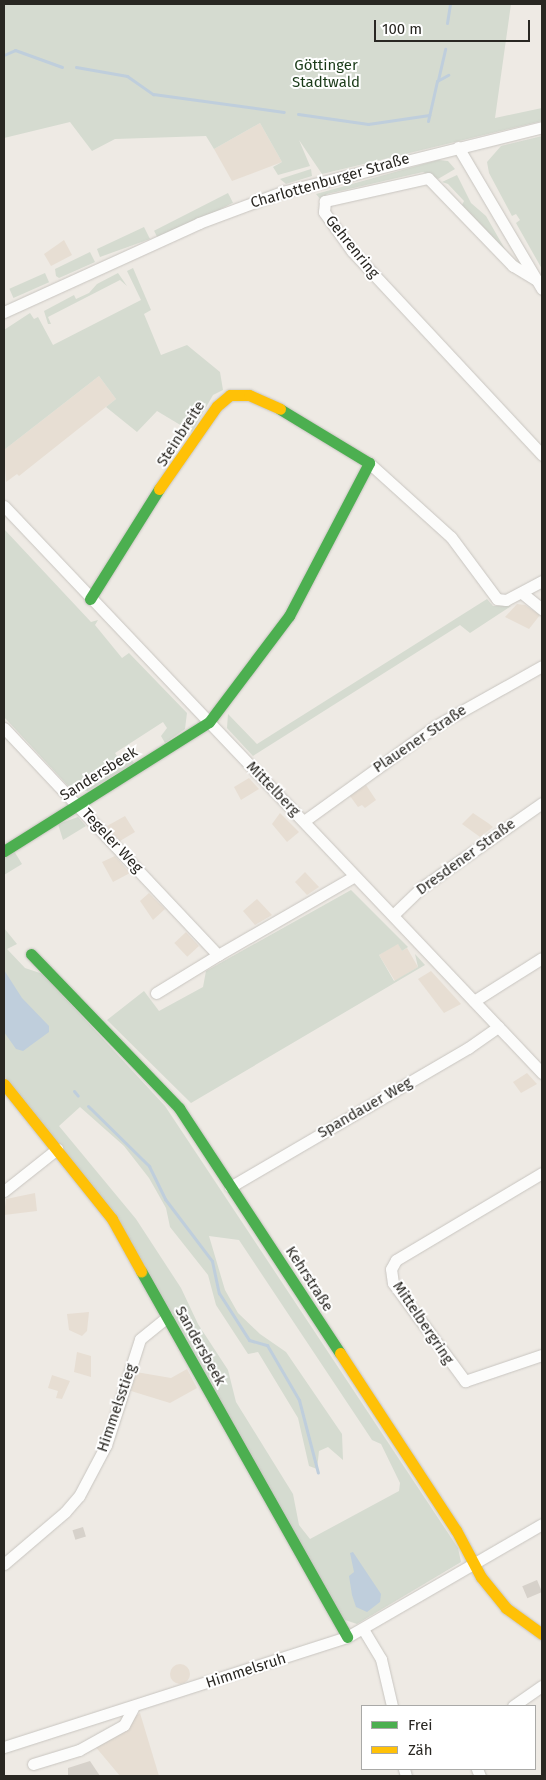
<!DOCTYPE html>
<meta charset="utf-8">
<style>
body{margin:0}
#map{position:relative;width:546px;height:1780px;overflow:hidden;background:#eeeae4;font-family:"Fira Sans",sans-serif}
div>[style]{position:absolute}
.built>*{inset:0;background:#e7ded3;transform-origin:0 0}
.round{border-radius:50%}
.green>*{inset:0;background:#d5dbd0;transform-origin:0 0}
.water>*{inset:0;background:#bfcedc}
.stream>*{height:3px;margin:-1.5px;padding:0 1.5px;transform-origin:1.5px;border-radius:1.5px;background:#bfcedc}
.building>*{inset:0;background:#d6d1ca;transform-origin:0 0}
.roads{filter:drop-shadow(0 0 1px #c8c5c0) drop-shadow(0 0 1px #c8c5c0)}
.street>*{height:11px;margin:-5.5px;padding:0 5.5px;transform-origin:5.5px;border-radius:5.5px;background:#fcfcfb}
.fast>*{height:11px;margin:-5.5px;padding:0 5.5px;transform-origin:5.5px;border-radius:5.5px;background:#4caf50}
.slow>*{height:11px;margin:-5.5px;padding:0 5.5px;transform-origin:5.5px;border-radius:5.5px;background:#ffc107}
span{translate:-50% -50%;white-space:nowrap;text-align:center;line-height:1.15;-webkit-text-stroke:4px #fff;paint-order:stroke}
.park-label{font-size:15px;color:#1a3b18}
.street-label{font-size:15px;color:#292722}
.frame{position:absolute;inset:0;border:5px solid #292722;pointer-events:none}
.legend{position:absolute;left:361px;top:1705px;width:175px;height:65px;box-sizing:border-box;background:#fff;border:1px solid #a9a9a7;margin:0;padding:6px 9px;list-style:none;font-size:15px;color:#292722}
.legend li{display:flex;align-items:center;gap:10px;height:25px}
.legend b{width:25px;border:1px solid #a9a9a7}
.scale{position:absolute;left:374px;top:20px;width:156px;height:22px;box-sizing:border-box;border:2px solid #292722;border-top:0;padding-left:6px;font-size:15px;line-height:18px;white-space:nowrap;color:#292722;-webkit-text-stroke:4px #fff;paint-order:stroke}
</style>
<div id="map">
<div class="built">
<div style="clip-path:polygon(260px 123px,282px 162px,232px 181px,214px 149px)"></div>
<div style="clip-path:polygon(64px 240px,72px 255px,51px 266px,44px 254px)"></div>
<div style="clip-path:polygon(99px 376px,116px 399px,19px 476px,17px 474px,6px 482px,4px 450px)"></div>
<div style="clip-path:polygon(517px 604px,525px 605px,540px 615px,529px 629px,505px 617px)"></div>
<div style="clip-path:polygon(249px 778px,259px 789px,241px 800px,234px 787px)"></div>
<div style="clip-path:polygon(366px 785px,376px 800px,365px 808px,362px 805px,358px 807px,350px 796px)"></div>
<div style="clip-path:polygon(280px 813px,299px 832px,287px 842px,272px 824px)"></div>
<div style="clip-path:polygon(473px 813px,488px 823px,493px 827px,480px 837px,462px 824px)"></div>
<div style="clip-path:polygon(125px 816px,135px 832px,120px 841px,107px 826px)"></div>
<div style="clip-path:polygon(115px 856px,130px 873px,113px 882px,102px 862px)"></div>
<div style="clip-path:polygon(305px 872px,319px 887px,307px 895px,295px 882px)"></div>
<div style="clip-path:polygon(149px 893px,165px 909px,153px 920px,140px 901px)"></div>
<div style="clip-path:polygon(257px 899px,272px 915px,255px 925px,243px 911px)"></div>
<div style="left:186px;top:932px;width:19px;height:16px;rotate:47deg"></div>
<div style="clip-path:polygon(398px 943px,402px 951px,407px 948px,418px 967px,395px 981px,379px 955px)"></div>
<div style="clip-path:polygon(431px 971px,461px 1004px,444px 1013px,418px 979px)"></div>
<div style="clip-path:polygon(527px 1073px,537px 1084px,521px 1093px,513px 1082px)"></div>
<div style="clip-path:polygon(35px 1193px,37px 1211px,4px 1215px,6px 1199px)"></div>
<div style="clip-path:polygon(89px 1312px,87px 1331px,82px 1336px,69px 1330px,67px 1314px)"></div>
<div style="clip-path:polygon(77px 1352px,91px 1356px,91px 1377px,74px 1372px)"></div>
<div style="clip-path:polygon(187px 1369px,197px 1388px,170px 1403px,131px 1391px,136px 1372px,171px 1378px)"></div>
<div style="clip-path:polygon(52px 1375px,70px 1381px,62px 1399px,56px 1398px,58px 1391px,48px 1388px)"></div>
<div class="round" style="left:170px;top:1664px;width:20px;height:20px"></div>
<div style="clip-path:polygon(140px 1713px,159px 1776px,120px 1776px,94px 1745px)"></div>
</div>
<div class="green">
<div style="clip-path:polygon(4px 4px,511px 4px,495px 118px,542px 108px,542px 121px,322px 174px,299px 140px,310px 166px,278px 175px,273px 167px,282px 162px,260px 123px,214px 149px,206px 136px,115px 139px,92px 151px,70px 122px,4px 138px)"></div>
<div style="clip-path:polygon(542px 136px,542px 269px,516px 223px,520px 220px,516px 214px,512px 216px,489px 173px,487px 162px,501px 146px)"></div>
<div style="clip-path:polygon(438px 160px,448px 161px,455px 169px,438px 179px,423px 172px,327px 194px,321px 200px,316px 194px)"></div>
<div style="clip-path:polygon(311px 169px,312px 176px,286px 184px,280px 179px)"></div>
<div style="clip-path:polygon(457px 175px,471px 203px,486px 216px,506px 251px,462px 205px,464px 201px,448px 184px,442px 182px)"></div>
<div style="left:228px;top:193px;width:11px;height:83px;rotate:63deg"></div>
<div style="clip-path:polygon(144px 227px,150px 239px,100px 257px,97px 249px)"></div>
<div style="clip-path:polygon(90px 252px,95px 262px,59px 278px,56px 276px,55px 269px)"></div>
<div style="clip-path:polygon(133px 268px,151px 310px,144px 314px,161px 355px,187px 345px,220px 372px,223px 390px,213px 395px,192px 432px,157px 411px,137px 432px,106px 407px,116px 399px,99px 376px,4px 450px,4px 330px,30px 313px,34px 319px,38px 317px,53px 345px,141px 300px,127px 271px)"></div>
<div style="left:45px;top:273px;width:10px;height:39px;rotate:66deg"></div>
<div style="clip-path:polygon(118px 273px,127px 286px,120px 280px,48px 317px,51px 324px,48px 324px,44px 311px,74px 295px,76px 299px,89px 293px,97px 284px)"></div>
<div style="clip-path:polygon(4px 529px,91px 622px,98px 620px,95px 625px,122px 658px,129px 653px,187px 713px,185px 729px,165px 743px,161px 736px,167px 728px,163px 722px,115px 753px,119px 759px,130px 757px,134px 763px,88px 791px,70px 788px,4px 717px)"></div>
<div style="clip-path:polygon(487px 599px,493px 606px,511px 606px,470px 633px,460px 625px,253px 756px,227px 728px,228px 714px,257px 744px)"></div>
<div style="clip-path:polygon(78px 817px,86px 826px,63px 840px,58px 824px)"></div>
<div style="clip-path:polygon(14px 851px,22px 864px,4px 875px,4px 858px)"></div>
<div style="clip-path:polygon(351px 890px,408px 947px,402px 951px,398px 944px,379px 955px,394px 981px,418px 967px,415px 954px,425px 965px,191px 1103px,107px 1020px,144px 991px,159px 1011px,203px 987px,206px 971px)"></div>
<div style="clip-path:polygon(evenodd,4px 928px,17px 944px,7px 949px,25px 968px,43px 974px,165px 1106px,458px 1548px,461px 1562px,357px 1624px,342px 1619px,95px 1190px,4px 1076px,4px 928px,80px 1107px,124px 1146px,149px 1178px,166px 1208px,170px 1227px,208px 1275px,216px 1305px,248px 1354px,258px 1352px,298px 1418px,309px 1466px,317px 1469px,319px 1451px,328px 1447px,343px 1460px,342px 1434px,286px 1352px,260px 1334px,238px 1313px,225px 1290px,209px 1236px,239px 1240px,372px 1440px,381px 1444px,400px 1483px,399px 1491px,310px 1539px,299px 1525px,293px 1494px,236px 1402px,228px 1370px,198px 1324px,181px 1288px,136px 1219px,59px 1126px,80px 1107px)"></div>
</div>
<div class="water">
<div style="clip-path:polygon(4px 970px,22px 998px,49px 1026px,49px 1032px,23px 1051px,16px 1049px,4px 1032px)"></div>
<div style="clip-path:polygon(353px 1552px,381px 1594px,380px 1602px,367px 1612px,356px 1607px,352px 1595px,349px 1576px,354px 1572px,350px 1553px)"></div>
</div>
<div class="stream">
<div style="left:447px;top:23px;width:19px;rotate:-81deg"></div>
<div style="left:4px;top:55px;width:12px;rotate:-24deg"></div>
<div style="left:15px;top:50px;width:50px;rotate:19.9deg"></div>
<div style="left:76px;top:67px;width:52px;rotate:10deg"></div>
<div style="left:127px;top:76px;width:32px;rotate:35deg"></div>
<div style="left:153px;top:94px;width:132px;rotate:7.8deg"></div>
<div style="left:438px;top:80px;width:32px;rotate:-77deg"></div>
<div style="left:298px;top:114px;width:71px;rotate:8.1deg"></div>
<div style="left:368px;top:124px;width:62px;rotate:-8.4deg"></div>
<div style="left:428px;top:121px;width:41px;rotate:-77.3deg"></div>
<div style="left:437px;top:81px;width:13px;rotate:-29deg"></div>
<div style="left:74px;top:1091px;width:6px;rotate:51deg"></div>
<div style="left:88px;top:1106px;width:86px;rotate:44.5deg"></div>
<div style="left:149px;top:1166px;width:37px;rotate:64deg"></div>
<div style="left:165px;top:1199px;width:78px;rotate:52.8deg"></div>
<div style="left:212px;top:1261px;width:33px;rotate:78deg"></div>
<div style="left:219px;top:1293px;width:56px;rotate:57.4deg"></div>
<div style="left:249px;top:1340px;width:19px;rotate:16deg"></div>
<div style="left:267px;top:1345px;width:64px;rotate:59.8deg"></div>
<div style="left:299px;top:1400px;width:75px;rotate:75.4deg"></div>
</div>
<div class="building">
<div style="left:83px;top:1527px;width:10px;height:11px;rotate:73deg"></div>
<div style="left:537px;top:1580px;width:13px;height:16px;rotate:67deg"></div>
<div style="clip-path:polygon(90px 1761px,100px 1776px,68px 1776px,68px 1768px)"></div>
</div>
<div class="roads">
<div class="street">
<div style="left:458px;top:147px;width:165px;rotate:59.4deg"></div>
<div style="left:535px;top:279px;width:26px;rotate:-149deg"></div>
<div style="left:513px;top:266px;width:122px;rotate:-134deg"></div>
<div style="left:428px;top:178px;width:106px;rotate:167.4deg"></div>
<div style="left:325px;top:201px;width:11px;rotate:95deg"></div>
<div style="left:324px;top:212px;width:48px;rotate:54.3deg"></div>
<div style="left:352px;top:251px;width:279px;rotate:47deg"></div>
<div style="left:4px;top:312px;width:214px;rotate:-24.5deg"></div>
<div style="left:199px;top:223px;width:89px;rotate:-20.5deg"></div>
<div style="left:282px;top:192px;width:268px;rotate:-14deg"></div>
<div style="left:369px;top:463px;width:110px;rotate:42.1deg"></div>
<div style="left:451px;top:537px;width:77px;rotate:53.4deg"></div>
<div style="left:497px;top:599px;width:9px;rotate:6deg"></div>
<div style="left:506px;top:600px;width:41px;rotate:-27.8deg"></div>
<div style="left:4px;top:506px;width:782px;rotate:46.5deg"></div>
<div style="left:522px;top:593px;width:26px;rotate:39deg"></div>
<div style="left:4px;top:728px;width:312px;rotate:46.7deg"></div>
<div style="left:218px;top:955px;width:158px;rotate:-30deg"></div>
<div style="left:304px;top:821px;width:164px;rotate:-35.8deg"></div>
<div style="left:437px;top:725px;width:120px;rotate:-29.3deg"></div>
<div style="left:393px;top:915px;width:39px;rotate:-44deg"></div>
<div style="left:421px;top:888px;width:148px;rotate:-35.1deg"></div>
<div style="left:156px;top:993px;width:73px;rotate:-31.5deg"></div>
<div style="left:474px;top:1001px;width:80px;rotate:-32.3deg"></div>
<div style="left:542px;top:1173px;width:170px;rotate:149.2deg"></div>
<div style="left:396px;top:1260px;width:10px;rotate:119deg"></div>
<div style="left:391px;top:1269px;width:14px;rotate:82deg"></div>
<div style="left:393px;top:1283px;width:122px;rotate:53.7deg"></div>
<div style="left:465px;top:1381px;width:81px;rotate:-18.7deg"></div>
<div style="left:230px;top:1187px;width:276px;rotate:-30.3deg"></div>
<div style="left:468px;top:1048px;width:37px;rotate:-35deg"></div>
<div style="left:4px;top:1191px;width:68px;rotate:-38.4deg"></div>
<div style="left:4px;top:1564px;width:80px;rotate:-40.4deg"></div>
<div style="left:65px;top:1512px;width:21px;rotate:-49deg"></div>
<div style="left:79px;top:1496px;width:58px;rotate:-62.1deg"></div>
<div style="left:106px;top:1445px;width:111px;rotate:-72.2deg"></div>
<div style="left:140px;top:1339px;width:35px;rotate:-39deg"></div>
<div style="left:363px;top:1629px;width:35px;rotate:59deg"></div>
<div style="left:381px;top:1659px;width:48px;rotate:76.8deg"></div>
<div style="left:513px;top:1706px;width:35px;rotate:-35deg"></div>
<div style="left:4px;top:1747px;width:360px;rotate:-17.8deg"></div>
<div style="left:347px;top:1637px;width:225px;rotate:-30.1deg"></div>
<div style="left:33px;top:1764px;width:48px;rotate:-16.9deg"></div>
<div style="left:79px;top:1750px;width:51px;rotate:-29.1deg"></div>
<div style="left:124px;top:1725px;width:19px;rotate:-62deg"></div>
<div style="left:404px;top:1769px;width:7px;rotate:74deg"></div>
<div style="left:477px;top:1769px;width:8px;rotate:67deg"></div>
</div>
<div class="fast">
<div style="left:90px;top:599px;width:130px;rotate:-57.9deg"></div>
<div style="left:4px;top:851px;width:242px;rotate:-32.2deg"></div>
<div style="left:209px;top:722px;width:133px;rotate:-53deg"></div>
<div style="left:289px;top:616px;width:173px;rotate:-62.4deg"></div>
<div style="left:369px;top:463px;width:104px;rotate:-148.8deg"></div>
<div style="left:31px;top:954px;width:214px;rotate:46.1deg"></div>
<div style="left:179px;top:1108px;width:293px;rotate:56.7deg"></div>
<div style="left:141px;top:1271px;width:420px;rotate:60.6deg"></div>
</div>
<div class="slow">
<div style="left:159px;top:489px;width:101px;rotate:-55.1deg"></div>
<div style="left:217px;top:406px;width:17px;rotate:-40deg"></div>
<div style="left:230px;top:395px;width:19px"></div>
<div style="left:249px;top:395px;width:34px;rotate:24deg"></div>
<div style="left:4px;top:1084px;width:173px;rotate:51.3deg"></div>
<div style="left:112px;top:1219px;width:60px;rotate:60.9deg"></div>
<div style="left:340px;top:1353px;width:212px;rotate:56.8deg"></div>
<div style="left:456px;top:1530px;width:53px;rotate:62deg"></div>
<div style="left:481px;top:1577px;width:40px;rotate:51deg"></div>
<div style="left:506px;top:1608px;width:44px;rotate:35.8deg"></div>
</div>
</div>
<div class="park-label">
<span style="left:326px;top:74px">Göttinger<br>Stadtwald</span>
</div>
<div class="street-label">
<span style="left:330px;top:181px;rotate:-16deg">Charlottenburger Straße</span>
<span style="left:352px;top:247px;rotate:51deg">Gehrenring</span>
<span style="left:181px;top:434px;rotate:-57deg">Steinbreite</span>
<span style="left:420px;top:739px;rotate:-34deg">Plauener Straße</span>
<span style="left:99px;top:774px;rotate:-32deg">Sandersbeek</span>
<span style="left:273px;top:789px;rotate:46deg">Mittelberg</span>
<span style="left:112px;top:841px;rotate:47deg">Tegeler Weg</span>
<span style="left:466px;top:857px;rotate:-36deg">Dresdener Straße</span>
<span style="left:365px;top:1108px;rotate:-30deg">Spandauer Weg</span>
<span style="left:309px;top:1279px;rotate:57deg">Kehrstraße</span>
<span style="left:423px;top:1323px;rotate:56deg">Mittelbergring</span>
<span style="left:200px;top:1346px;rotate:61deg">Sandersbeek</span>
<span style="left:117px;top:1408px;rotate:-71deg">Himmelsstieg</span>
<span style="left:246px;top:1671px;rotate:-18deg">Himmelsruh</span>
</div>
<div class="frame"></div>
<ul class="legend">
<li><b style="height:6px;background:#4caf50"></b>Frei</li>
<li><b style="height:6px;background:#ffc107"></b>Zäh</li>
</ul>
<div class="scale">100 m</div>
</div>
